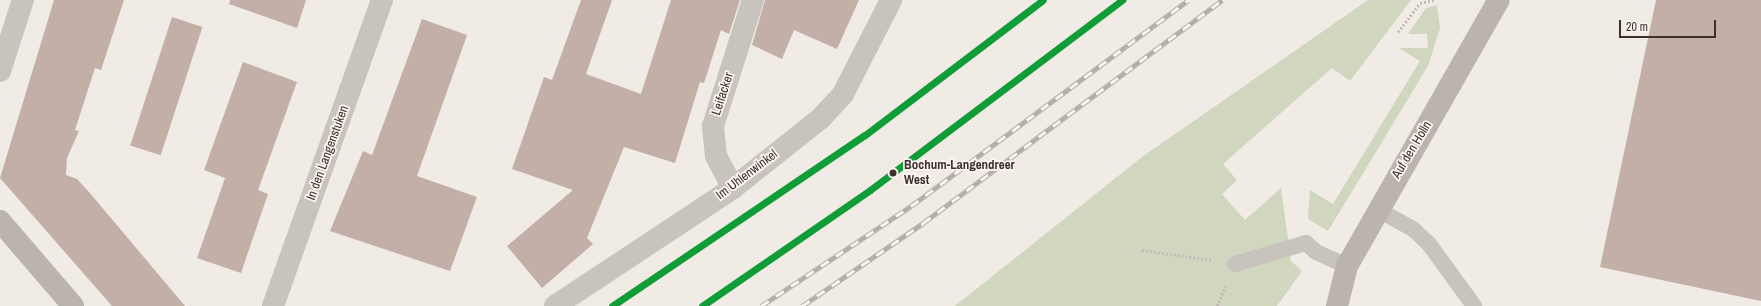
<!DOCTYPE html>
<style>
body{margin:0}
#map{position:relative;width:1761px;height:306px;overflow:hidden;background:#f0ebe5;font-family:"Archivo Narrow",sans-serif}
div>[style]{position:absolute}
.green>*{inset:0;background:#d1d6bf}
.building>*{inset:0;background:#c3afa7;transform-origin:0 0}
.path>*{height:2.5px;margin-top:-1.25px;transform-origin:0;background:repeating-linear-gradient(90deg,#c2bbb6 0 2px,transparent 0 4px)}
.lane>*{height:16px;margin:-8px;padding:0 8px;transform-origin:8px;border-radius:8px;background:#c9c3be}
.street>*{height:22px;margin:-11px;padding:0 11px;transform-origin:11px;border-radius:11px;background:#c9c3be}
.secondary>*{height:22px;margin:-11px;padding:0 11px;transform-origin:11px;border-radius:11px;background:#bab3ae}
.rail>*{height:4.5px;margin-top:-2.25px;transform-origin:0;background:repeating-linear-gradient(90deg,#fbf5ee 0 9px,#b1aca8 0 18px);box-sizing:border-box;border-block:1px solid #b1aca8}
.rail-1>*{height:7px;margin:-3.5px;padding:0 3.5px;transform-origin:3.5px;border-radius:3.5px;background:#109c37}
.dots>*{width:11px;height:11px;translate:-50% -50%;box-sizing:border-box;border:2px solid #fbf5ee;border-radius:50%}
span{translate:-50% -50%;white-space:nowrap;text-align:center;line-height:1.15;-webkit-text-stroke:3.5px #fbf5ee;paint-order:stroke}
.street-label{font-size:13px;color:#3b302b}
.stop-label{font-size:13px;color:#3b302b;font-weight:700}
.left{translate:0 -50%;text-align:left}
.scale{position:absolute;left:1619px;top:20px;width:97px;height:18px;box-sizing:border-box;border:2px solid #3b302b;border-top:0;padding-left:5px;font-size:12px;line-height:14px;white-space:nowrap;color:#3b302b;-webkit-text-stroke:3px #fbf5ee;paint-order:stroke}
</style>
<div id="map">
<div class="green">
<div style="clip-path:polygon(1368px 0,1411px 0,1350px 81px,1332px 68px,1223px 164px,1237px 180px,1222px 194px,1245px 220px,1281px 188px,1291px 261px,1302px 271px,1277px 306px,955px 306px,1142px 157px)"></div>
<div style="clip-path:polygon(1437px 5px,1440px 28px,1428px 66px,1328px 231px,1308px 219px,1310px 190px,1333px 204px,1420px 61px,1399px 48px,1428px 48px,1427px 34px,1408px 34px,1426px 8px)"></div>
</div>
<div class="building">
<div style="clip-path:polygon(54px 0,124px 0,101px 70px,95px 68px,75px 130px,79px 131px,67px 158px,66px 175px,77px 179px,89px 192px,185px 306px,112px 306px,0 178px)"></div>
<div style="clip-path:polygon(230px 0,306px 0,297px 28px,229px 4px)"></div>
<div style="clip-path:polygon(581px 0,612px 0,586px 74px,641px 94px,671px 0,740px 0,729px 34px,721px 30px,704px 83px,700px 82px,675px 163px,624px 147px,587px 238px,593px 244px,542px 288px,507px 246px,573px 190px,512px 169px,544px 77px,552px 80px)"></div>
<div style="clip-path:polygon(765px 0,859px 0,837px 49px,794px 30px,782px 59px,752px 45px)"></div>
<div style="clip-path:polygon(1656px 0,1761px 0,1761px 301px,1600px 267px)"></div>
<div style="left:172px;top:17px;width:32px;height:135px;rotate:18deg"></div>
<div style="clip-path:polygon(422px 19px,467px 35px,417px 176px,477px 197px,450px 271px,330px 231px,363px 151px,372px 155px)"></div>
<div style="clip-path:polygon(243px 62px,297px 82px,258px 190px,268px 194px,241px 273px,197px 258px,225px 178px,204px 170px)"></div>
</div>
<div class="path">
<div style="left:1398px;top:32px;width:36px;rotate:-53deg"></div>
<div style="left:1420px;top:3px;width:14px;rotate:-12deg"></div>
<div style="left:1142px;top:250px;width:70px;rotate:8.2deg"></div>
<div style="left:1217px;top:306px;width:21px;rotate:-67deg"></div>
</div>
<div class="lane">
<div style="left:1377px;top:209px;width:41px;rotate:29.1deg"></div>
<div style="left:1413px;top:229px;width:22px;rotate:43deg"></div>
<div style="left:1429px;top:244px;width:77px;rotate:54deg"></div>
<div style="left:1235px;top:264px;width:74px;rotate:-16.5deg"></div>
<div style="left:1306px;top:243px;width:13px;rotate:42deg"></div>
<div style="left:1316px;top:252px;width:34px;rotate:24deg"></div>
</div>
<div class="street">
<div style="left:0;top:71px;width:75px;rotate:-72.1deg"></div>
<div style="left:733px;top:188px;width:36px;rotate:-118deg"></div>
<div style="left:716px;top:156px;width:30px;rotate:-96deg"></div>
<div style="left:713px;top:126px;width:132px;rotate:-72.4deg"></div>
<div style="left:273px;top:306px;width:325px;rotate:-70.4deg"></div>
<div style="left:555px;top:306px;width:214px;rotate:-33.5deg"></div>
<div style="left:733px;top:188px;width:112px;rotate:-38.5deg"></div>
<div style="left:821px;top:118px;width:33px;rotate:-47deg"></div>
<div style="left:843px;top:94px;width:106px;rotate:-62.9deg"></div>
</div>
<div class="secondary">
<div style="left:0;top:221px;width:112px;rotate:49.3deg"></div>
<div style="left:1337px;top:306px;width:41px;rotate:-76deg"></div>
<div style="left:1347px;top:266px;width:306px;rotate:-60.3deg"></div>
</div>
<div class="rail">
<div style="left:761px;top:306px;width:180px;rotate:-33.7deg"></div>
<div style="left:911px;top:206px;width:345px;rotate:-36.6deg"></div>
<div style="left:802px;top:306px;width:147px;rotate:-34.4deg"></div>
<div style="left:923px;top:223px;width:373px;rotate:-36.7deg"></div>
</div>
<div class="rail-1">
<div style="left:612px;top:306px;width:305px;rotate:-34.1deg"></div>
<div style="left:865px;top:135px;width:223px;rotate:-37.2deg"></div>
<div style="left:702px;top:306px;width:204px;rotate:-34.6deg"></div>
<div style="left:870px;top:190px;width:316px;rotate:-37deg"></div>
</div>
<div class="dots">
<div style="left:893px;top:173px;background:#3b302b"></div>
</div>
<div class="street-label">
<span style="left:723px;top:94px;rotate:-72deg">Leifacker</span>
<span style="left:1412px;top:150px;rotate:-59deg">Auf den Holln</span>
<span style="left:328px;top:153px;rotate:-70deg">In den Langenstuken</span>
<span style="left:747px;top:175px;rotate:-37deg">Im Uhlenwinkel</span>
</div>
<div class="stop-label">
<span class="left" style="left:904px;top:173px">Bochum-Langendreer<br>West</span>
</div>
<div class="scale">20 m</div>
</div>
